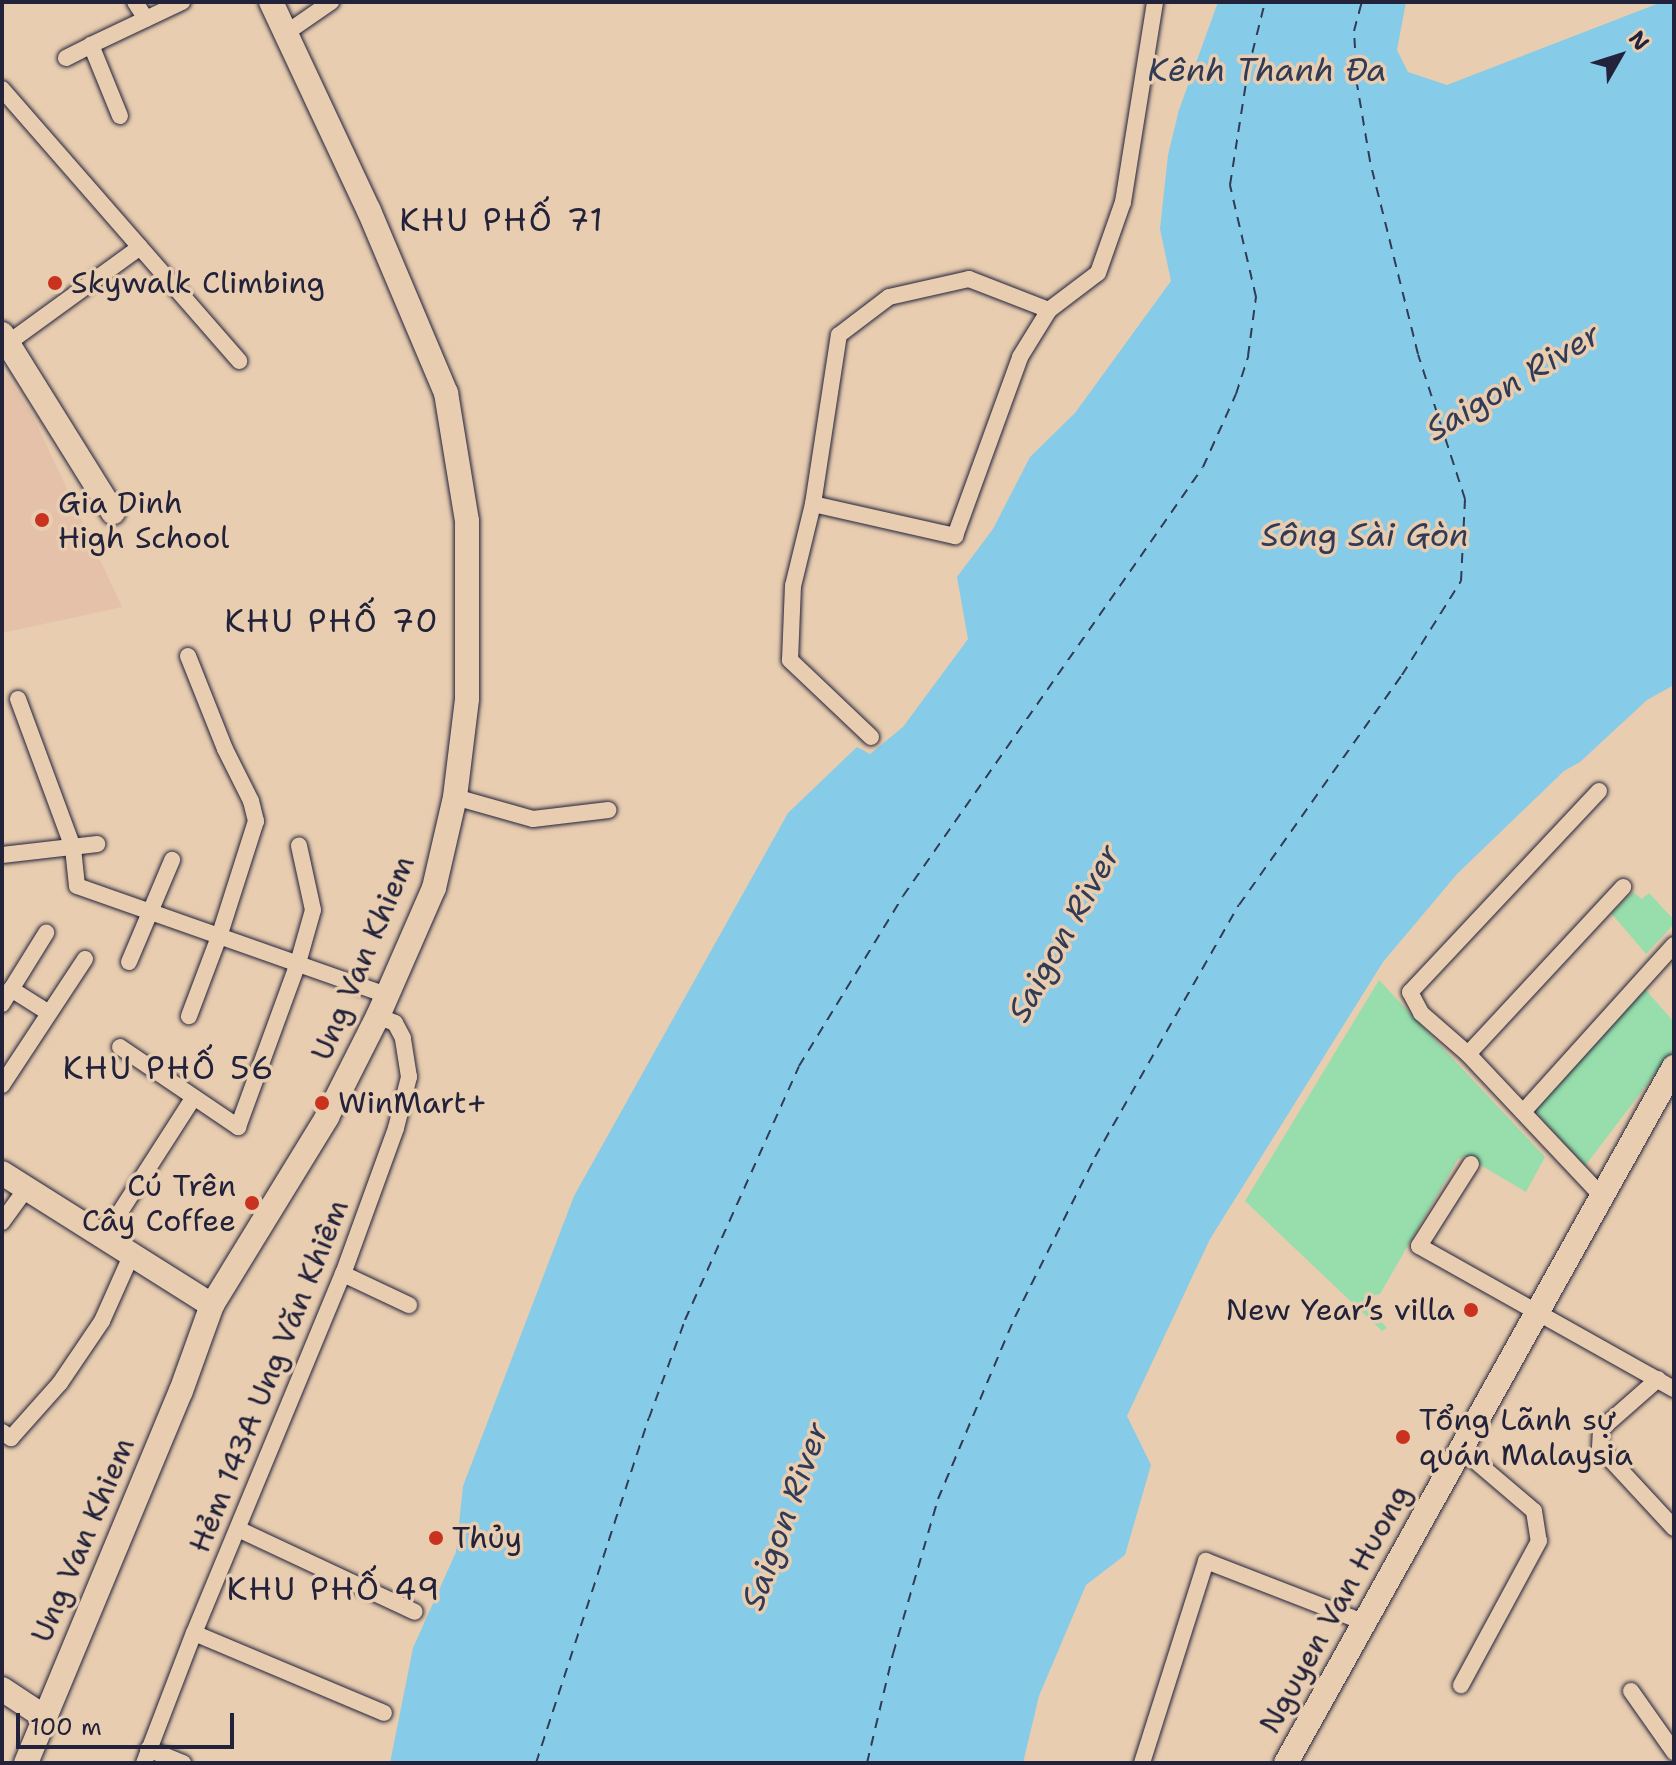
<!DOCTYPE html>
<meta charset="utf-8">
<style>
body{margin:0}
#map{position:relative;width:1676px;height:1765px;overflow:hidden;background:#e8cdb0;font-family:"Shantell Sans",sans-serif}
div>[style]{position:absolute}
.built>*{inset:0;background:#e4c1a8}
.green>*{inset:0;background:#97deac}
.water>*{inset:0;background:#86cbe7}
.ferry>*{height:2px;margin-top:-1px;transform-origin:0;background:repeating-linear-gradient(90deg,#313b55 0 10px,transparent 0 18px)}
.roads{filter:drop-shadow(0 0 2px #22223b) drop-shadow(0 0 2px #22223b)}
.street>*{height:16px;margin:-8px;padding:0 8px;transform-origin:8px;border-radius:8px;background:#e8cdb0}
.secondary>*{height:24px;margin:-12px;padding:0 12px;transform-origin:12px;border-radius:12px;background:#e8cdb0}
.dots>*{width:22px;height:22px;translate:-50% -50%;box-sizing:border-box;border:4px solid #e8cdb0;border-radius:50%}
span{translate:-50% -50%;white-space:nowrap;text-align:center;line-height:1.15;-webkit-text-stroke:7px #e8cdb0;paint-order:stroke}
.poi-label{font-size:30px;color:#22223b}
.left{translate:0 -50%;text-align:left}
.right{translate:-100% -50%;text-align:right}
.street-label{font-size:30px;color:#22223b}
.water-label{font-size:32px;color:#313b55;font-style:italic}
.neighbourhood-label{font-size:32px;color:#22223b;letter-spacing:2px}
.frame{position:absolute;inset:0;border:4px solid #22223b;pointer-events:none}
.north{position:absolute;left:1580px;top:16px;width:80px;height:80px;-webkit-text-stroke:6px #e8cdb0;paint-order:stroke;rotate:51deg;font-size:22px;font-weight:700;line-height:32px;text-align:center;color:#22223b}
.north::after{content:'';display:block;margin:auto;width:28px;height:36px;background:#22223b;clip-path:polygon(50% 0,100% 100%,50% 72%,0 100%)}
.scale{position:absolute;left:16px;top:1713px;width:218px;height:36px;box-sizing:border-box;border:4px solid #22223b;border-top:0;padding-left:10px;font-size:24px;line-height:28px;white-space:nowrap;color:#22223b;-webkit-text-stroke:6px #e8cdb0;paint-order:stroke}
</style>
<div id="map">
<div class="built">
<div style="clip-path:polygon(2px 369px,33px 416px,122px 607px,2px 633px)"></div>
</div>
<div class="green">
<div style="clip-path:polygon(1633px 892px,1642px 899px,1649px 893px,1674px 920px,1674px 924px,1646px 954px,1611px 913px)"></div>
<div style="clip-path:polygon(1379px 980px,1545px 1157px,1526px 1192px,1465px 1156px,1458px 1159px,1380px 1294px,1375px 1295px,1369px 1309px,1387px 1328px,1382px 1331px,1245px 1201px)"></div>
<div style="clip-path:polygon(1644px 988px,1674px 1022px,1674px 1049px,1585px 1166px,1534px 1110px)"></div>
</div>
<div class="water">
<div style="clip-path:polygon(1218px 2px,1406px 2px,1397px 50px,1408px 72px,1447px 85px,1662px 2px,1674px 2px,1674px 685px,1647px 700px,1580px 762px,1564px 771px,1457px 874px,1383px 962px,1210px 1239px,1127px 1416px,1151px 1465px,1125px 1555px,1086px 1585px,1039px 1696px,1023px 1763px,390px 1763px,413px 1648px,456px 1552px,463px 1486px,574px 1196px,788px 813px,857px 747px,870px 754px,903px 727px,968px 639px,957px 577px,993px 529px,1030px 457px,1075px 413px,1171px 281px,1160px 229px,1168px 155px,1179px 110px)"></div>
</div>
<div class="ferry">
<div style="left:536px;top:1763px;width:363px;rotate:-71.9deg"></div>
<div style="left:649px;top:1418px;width:104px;rotate:-69.8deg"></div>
<div style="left:685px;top:1320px;width:278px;rotate:-65.8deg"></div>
<div style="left:799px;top:1066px;width:199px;rotate:-58.5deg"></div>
<div style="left:903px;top:896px;width:523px;rotate:-55.03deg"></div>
<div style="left:1203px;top:467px;width:80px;rotate:-65.7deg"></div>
<div style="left:1236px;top:394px;width:40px;rotate:-72deg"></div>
<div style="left:1248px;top:356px;width:60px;rotate:-82.3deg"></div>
<div style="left:1256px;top:297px;width:115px;rotate:-103.1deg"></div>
<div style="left:1230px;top:185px;width:116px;rotate:-81.1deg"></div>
<div style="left:1248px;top:70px;width:70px;rotate:-76deg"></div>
<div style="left:867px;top:1763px;width:112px;rotate:-76.6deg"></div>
<div style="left:893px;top:1654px;width:161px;rotate:-73.8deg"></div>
<div style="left:938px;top:1499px;width:198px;rotate:-67.1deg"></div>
<div style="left:1015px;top:1317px;width:179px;rotate:-63.4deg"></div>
<div style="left:1095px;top:1157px;width:290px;rotate:-60.3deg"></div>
<div style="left:1239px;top:905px;width:282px;rotate:-54.7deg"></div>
<div style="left:1402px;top:675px;width:111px;rotate:-57.9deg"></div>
<div style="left:1461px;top:581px;width:82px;rotate:-87.2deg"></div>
<div style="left:1465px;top:499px;width:152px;rotate:-108deg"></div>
<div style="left:1418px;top:354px;width:199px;rotate:-104deg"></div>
<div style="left:1370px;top:161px;width:78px;rotate:-99.6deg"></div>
<div style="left:1357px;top:84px;width:53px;rotate:-93.2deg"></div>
<div style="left:1354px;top:31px;width:30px;rotate:-75deg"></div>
</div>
<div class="roads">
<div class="street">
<div style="left:135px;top:2px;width:20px;rotate:57deg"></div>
<div style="left:286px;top:33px;width:55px;rotate:-34.6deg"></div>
<div style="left:66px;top:58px;width:28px;rotate:-27deg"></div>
<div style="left:2px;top:89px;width:361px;rotate:48.9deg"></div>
<div style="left:120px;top:116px;width:77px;rotate:-112.2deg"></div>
<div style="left:91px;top:45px;width:101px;rotate:-25.3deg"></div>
<div style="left:8px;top:343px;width:163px;rotate:-36deg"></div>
<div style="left:813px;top:504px;width:171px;rotate:-81.3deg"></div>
<div style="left:839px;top:335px;width:63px;rotate:-37.2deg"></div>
<div style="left:889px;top:297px;width:82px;rotate:-12.7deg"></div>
<div style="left:969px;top:279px;width:86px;rotate:21.2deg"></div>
<div style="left:188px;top:656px;width:100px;rotate:68.3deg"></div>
<div style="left:225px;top:749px;width:58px;rotate:63.4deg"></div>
<div style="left:251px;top:801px;width:21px;rotate:76deg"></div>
<div style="left:256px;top:821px;width:119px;rotate:107.7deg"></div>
<div style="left:220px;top:934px;width:88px;rotate:110.7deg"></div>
<div style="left:18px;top:699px;width:159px;rotate:69.7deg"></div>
<div style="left:73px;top:848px;width:38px;rotate:84deg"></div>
<div style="left:77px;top:886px;width:328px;rotate:19.4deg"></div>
<div style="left:871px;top:737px;width:112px;rotate:-136.5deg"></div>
<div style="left:790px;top:660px;width:74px;rotate:-87.7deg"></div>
<div style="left:793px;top:586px;width:84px;rotate:-76.3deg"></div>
<div style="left:813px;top:504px;width:146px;rotate:12.7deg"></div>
<div style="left:955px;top:536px;width:190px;rotate:-70deg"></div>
<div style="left:1020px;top:357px;width:55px;rotate:-58.3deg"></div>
<div style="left:1049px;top:310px;width:61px;rotate:-37.1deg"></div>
<div style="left:1098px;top:273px;width:75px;rotate:-70.6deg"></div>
<div style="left:1123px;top:202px;width:203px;rotate:-80.9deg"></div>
<div style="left:1599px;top:791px;width:276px;rotate:133.2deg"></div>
<div style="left:1410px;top:992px;width:24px;rotate:62deg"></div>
<div style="left:1421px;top:1013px;width:62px;rotate:41.1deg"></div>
<div style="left:1468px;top:1054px;width:194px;rotate:46.7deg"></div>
<div style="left:455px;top:797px;width:81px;rotate:15.8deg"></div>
<div style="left:533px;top:819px;width:76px;rotate:-6.8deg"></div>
<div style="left:2px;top:855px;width:96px;rotate:-6.6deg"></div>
<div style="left:129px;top:962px;width:111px;rotate:-67.1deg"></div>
<div style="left:11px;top:989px;width:45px;rotate:32.3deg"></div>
<div style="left:2px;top:1004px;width:84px;rotate:-58.2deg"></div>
<div style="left:120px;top:1047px;width:143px;rotate:34.1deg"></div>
<div style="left:238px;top:1127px;width:175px;rotate:-69.9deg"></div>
<div style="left:298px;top:963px;width:55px;rotate:-74.2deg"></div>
<div style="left:313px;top:910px;width:66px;rotate:-102.3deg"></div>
<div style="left:1468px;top:1054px;width:228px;rotate:-47.1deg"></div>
<div style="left:2px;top:1085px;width:151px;rotate:-56.6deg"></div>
<div style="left:1523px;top:1112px;width:225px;rotate:-47.9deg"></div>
<div style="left:1471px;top:1164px;width:97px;rotate:122.4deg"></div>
<div style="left:1419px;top:1246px;width:292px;rotate:29.3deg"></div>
<div style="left:2px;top:1222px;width:39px;rotate:-54deg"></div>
<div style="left:104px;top:1237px;width:166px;rotate:-57.3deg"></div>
<div style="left:343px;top:1274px;width:73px;rotate:25.2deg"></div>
<div style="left:1658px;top:1379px;width:76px;rotate:138.7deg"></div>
<div style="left:1601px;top:1429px;width:19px;rotate:93deg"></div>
<div style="left:1600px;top:1448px;width:109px;rotate:47.2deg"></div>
<div style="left:2px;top:1432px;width:11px;rotate:34deg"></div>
<div style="left:11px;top:1438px;width:74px;rotate:-48.3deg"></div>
<div style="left:60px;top:1383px;width:75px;rotate:-55.9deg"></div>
<div style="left:102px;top:1321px;width:71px;rotate:-66deg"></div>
<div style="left:1460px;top:1448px;width:97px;rotate:40.4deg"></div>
<div style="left:1534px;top:1511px;width:30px;rotate:81deg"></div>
<div style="left:1539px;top:1541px;width:164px;rotate:118.4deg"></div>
<div style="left:238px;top:1529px;width:195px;rotate:25.1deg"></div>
<div style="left:194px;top:1633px;width:206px;rotate:22.8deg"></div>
<div style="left:1631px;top:1691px;width:75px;rotate:54.8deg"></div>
<div style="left:148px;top:1749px;width:38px;rotate:22deg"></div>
<div style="left:144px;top:1763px;width:139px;rotate:-69deg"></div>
<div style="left:194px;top:1633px;width:389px;rotate:-67.5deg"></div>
<div style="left:343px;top:1274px;width:155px;rotate:-70deg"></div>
<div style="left:396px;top:1128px;width:53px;rotate:-75.7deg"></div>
<div style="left:409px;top:1077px;width:39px;rotate:-99deg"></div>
<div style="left:403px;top:1038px;width:17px;rotate:-118deg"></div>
<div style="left:395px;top:1023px;width:18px;rotate:-158deg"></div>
<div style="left:1142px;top:1763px;width:212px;rotate:-72.4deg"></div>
<div style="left:1206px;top:1561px;width:172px;rotate:21.2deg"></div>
</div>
<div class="secondary">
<div style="left:2px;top:334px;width:210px;rotate:58.1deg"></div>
<div style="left:2px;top:1173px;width:248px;rotate:32.2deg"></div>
<div style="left:2px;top:1689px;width:49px;rotate:33.4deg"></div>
<div style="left:26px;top:1763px;width:403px;rotate:-67.4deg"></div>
<div style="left:181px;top:1391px;width:91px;rotate:-70.2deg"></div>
<div style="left:212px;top:1305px;width:220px;rotate:-58.5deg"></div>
<div style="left:327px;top:1117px;width:113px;rotate:-63.2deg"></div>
<div style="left:378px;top:1016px;width:140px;rotate:-66.4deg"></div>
<div style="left:434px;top:888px;width:93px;rotate:-77deg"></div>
<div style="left:455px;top:797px;width:99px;rotate:-83deg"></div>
<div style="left:467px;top:699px;width:178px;rotate:-90deg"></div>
<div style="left:467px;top:521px;width:130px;rotate:-99.3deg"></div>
<div style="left:446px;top:393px;width:198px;rotate:-112.9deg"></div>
<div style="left:369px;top:211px;width:231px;rotate:-115.1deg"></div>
<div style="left:1286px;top:1763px;width:797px;rotate:-60.86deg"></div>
</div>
</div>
<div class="dots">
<div style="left:55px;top:283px;background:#c8321e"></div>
<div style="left:42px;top:520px;background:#c8321e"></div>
<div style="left:322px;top:1103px;background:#c8321e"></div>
<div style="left:252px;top:1203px;background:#c8321e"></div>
<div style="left:1471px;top:1310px;background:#c8321e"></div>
<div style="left:1403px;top:1437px;background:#c8321e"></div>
<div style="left:436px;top:1538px;background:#c8321e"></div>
</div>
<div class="poi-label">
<span class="left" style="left:71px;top:283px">Skywalk Climbing</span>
<span class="left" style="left:58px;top:520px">Gia Dinh<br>High School</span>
<span class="left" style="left:338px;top:1103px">WinMart+</span>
<span class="right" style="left:236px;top:1203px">Cú Trên<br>Cây Coffee</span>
<span class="right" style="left:1455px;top:1310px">New Year’s villa</span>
<span class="left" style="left:1419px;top:1437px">Tổng Lãnh sự<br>quán Malaysia</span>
<span class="left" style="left:452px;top:1538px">Thủy</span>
</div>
<div class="street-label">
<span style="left:363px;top:958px;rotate:-67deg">Ung Van Khiem</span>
<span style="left:269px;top:1376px;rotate:-68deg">Hẻm 143A Ung Văn Khiêm</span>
<span style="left:83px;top:1540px;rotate:-67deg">Ung Van Khiem</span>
<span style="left:1335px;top:1609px;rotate:-61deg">Nguyen Van Huong</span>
</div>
<div class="water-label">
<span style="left:1267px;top:70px">Kênh Thanh Đa</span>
<span style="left:1513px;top:382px;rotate:-31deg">Saigon River</span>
<span style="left:1365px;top:535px">Sông Sài Gòn</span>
<span style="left:1064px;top:933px;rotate:-61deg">Saigon River</span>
<span style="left:785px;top:1516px;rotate:-70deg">Saigon River</span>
</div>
<div class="neighbourhood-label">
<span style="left:502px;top:220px">KHU PHỐ 71</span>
<span style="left:332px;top:621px">KHU PHỐ 70</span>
<span style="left:169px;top:1068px">KHU PHỐ 56</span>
<span style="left:334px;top:1589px">KHU PHỐ 49</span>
</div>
<div class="frame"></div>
<div class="north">N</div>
<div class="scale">100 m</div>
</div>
